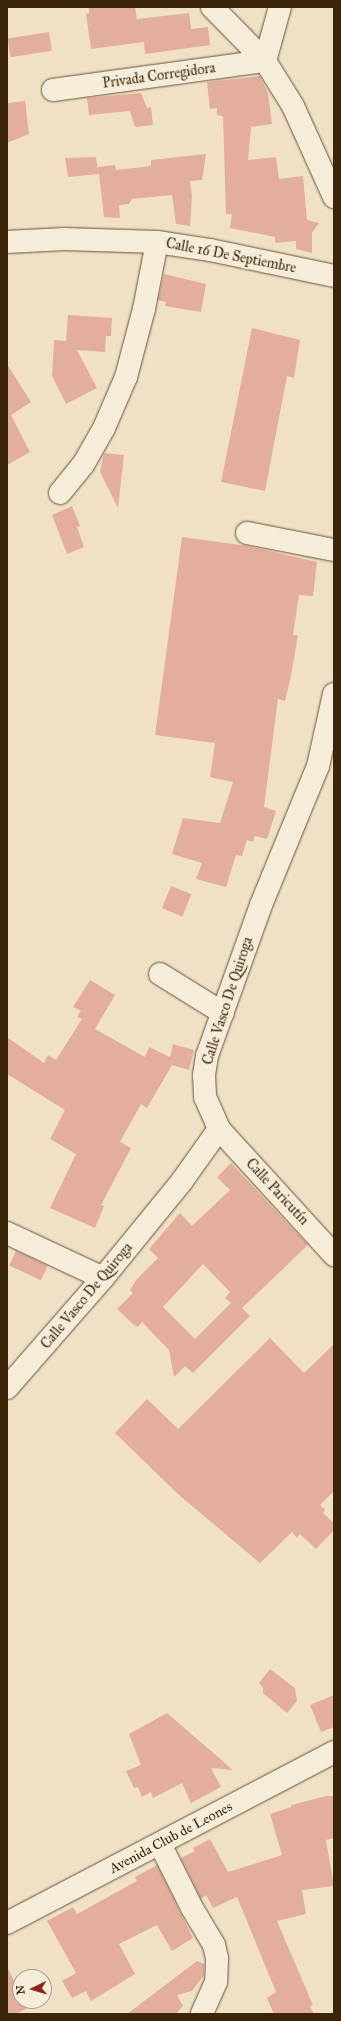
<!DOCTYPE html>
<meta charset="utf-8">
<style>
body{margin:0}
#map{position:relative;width:341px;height:2021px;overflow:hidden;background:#f0e1c6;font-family:"IM FELL Great Primer",serif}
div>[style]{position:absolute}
.building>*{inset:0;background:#e3af9c;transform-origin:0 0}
.roads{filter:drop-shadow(0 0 1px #685438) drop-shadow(0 0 1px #685438)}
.minor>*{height:22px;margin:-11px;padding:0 11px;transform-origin:11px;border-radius:11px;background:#f5ecda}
span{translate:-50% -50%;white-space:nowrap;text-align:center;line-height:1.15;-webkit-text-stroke:4px #f5ecda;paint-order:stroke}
.street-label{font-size:14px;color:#3a2508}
.frame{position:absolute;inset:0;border:8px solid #3a2508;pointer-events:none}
.north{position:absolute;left:12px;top:1969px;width:40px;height:40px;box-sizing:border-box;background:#f5ecda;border:1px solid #aa9c86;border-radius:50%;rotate:265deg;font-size:11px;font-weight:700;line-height:16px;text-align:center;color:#3a2508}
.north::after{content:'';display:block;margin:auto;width:14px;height:18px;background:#8f2418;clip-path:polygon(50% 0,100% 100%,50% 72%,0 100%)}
</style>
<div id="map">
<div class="building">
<div style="clip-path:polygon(89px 7px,135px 7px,137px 19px,189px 13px,191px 29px,208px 27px,210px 45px,145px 54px,144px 42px,91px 49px,86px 14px,89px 13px)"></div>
<div style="left:49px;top:32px;width:19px;height:42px;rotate:81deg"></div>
<div style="clip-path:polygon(260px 76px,268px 93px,272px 124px,251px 127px,248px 160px,276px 157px,279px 179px,303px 176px,307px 220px,319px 223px,312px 233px,312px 253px,296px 249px,296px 241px,275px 243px,275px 237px,230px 228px,232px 214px,226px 214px,223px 116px,217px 115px,217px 108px,210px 109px,207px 82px)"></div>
<div style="clip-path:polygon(141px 93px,147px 108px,151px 107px,153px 125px,135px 127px,130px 111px,89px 115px,87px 98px)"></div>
<div style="clip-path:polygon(25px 101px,29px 134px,7px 143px,7px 103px)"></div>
<div style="clip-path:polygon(206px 154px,202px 180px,190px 181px,192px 196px,190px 226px,176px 224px,172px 195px,132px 199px,129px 204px,119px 205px,120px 218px,104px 217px,99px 174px,68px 177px,65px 158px,96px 157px,98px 171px,98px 167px,115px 165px,116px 170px,151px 166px,151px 160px)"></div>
<div style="clip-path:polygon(164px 274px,206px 284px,201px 312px,165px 306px,166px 302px,158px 300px)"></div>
<div style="clip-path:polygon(68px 315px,112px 318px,111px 336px,106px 336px,105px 352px,77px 350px,97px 388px,66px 404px,52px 376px,54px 340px,66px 341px)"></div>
<div style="clip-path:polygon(252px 328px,300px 340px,294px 378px,287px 376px,265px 491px,221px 482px)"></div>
<div style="clip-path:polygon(7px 364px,31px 402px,11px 415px,30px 452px,7px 465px)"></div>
<div style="clip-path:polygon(104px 453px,124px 455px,118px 508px,100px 472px)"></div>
<div style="clip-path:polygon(72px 506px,80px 526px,77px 527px,84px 547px,67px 554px,52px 515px)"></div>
<div style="clip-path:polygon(182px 537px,247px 546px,317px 562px,313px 596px,299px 595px,293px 635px,298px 635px,291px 676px,285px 701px,278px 699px,264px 807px,276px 811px,267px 839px,255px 836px,253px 842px,247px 840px,242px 856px,236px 855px,226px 887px,196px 879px,202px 863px,172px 854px,183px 818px,220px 823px,233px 782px,210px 777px,215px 743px,155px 735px)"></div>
<div style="left:171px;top:886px;width:22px;height:24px;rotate:22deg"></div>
<div style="clip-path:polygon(90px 980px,115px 995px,95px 1029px,145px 1057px,149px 1047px,170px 1057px,173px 1044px,194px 1050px,189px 1070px,172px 1065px,147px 1108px,141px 1104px,120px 1142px,131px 1148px,101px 1205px,104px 1206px,95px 1228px,50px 1208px,76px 1154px,50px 1139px,65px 1110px,7px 1074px,7px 1037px,44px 1063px,48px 1055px,56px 1060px,82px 1019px,77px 1017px,81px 1011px,73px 1007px)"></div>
<div style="clip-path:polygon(evenodd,231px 1163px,308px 1245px,242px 1308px,250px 1316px,193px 1373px,185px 1366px,174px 1377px,169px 1350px,142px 1322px,138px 1327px,134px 1325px,117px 1309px,133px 1293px,130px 1290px,137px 1279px,158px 1258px,149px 1249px,180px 1213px,192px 1226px,230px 1190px,217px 1177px,231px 1163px,203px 1264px,230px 1292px,225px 1298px,231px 1303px,195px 1339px,163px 1307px,203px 1264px)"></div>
<div style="left:16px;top:1251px;width:35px;height:16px;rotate:25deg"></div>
<div style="clip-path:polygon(270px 1338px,304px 1373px,334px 1344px,334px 1491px,320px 1505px,325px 1510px,323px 1513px,334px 1523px,334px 1530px,316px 1549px,300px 1534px,297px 1538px,292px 1532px,260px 1563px,179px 1495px,115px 1433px,147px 1399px,178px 1429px)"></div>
<div style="clip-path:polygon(270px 1669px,295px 1688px,297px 1701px,287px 1713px,263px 1693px,263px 1687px,259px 1683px)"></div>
<div style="clip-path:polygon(334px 1695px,334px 1727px,321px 1732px,310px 1705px)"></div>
<div style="clip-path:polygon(167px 1713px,233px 1770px,211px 1768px,221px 1787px,191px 1803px,182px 1783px,153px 1798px,151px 1792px,142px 1797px,138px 1787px,134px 1788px,126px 1771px,141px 1765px,129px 1734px)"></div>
<div style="clip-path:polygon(327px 1796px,334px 1796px,334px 1838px,326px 1840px,334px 1886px,302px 1890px,306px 1914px,277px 1921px,313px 2005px,310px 2006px,314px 2014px,274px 2014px,267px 1998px,276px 1992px,237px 1897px,213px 1908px,206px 1895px,201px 1899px,181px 1858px,195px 1851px,193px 1848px,210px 1839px,228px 1872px,282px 1855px,270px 1814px,291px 1807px,291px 1805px)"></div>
<div style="clip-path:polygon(157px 1865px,193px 1938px,172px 1951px,157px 1925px,119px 1944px,135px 1974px,91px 2001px,86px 1991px,72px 1998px,62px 1981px,76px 1973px,47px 1921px,73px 1907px,77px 1914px,137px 1881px,135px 1877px)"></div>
<div style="clip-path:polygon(197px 1961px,204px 1964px,204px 1975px,192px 1991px,177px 1995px,183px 2006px,176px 2014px,127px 2014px)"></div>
<div style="clip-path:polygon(7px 1967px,20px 1993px,20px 2001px,24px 2001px,28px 2008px,16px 2014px,7px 2014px)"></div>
</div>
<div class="roads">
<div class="minor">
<div style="left:212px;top:7px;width:76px;rotate:45.5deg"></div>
<div style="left:265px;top:61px;width:53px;rotate:58.1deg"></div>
<div style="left:293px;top:106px;width:100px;rotate:65.7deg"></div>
<div style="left:53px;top:90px;width:214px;rotate:-7.8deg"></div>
<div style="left:265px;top:61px;width:56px;rotate:-74.5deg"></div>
<div style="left:7px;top:242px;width:58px;rotate:-3deg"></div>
<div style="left:65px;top:239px;width:92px;rotate:1.9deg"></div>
<div style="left:157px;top:242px;width:54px;rotate:8.6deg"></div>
<div style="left:210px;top:250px;width:127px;rotate:11.8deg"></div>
<div style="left:60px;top:493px;width:36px;rotate:-51deg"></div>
<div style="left:83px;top:465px;width:43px;rotate:-60.4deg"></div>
<div style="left:104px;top:428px;width:56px;rotate:-66.7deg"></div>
<div style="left:126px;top:377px;width:70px;rotate:-75.2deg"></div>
<div style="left:144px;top:309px;width:68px;rotate:-79deg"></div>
<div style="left:247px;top:533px;width:89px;rotate:11.1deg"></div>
<div style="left:334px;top:694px;width:74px;rotate:102.5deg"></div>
<div style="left:318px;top:766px;width:150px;rotate:112.3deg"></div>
<div style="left:261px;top:905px;width:160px;rotate:109.7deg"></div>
<div style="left:207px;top:1056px;width:19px;rotate:99deg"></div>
<div style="left:204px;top:1075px;width:22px;rotate:87deg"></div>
<div style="left:205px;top:1097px;width:35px;rotate:66deg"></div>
<div style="left:219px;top:1129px;width:171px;rotate:47.6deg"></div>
<div style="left:160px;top:974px;width:74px;rotate:31.8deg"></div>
<div style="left:7px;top:1233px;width:106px;rotate:25.1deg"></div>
<div style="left:7px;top:1388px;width:146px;rotate:-48.9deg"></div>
<div style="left:103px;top:1278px;width:125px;rotate:-50.8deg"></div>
<div style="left:182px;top:1181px;width:64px;rotate:-54.6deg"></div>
<div style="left:160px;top:1844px;width:72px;rotate:63.4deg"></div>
<div style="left:192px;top:1908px;width:43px;rotate:59.3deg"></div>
<div style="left:214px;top:1945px;width:13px;rotate:77deg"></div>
<div style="left:217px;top:1958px;width:24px;rotate:92deg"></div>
<div style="left:216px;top:1982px;width:35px;rotate:114deg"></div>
<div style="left:7px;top:1923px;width:369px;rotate:-27.6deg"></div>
</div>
</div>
<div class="street-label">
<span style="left:159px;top:76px;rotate:-8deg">Privada Corregidora</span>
<span style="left:231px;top:256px;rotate:11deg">Calle 16 De Septiembre</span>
<span style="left:228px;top:1001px;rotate:-72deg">Calle Vasco De Quiroga</span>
<span style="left:277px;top:1192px;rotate:47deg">Calle Paricutín</span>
<span style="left:87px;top:1296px;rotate:-50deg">Calle Vasco De Quiroga</span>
<span style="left:171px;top:1838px;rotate:-28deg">Avenida Club de Leones</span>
</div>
<div class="frame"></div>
<div class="north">N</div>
</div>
